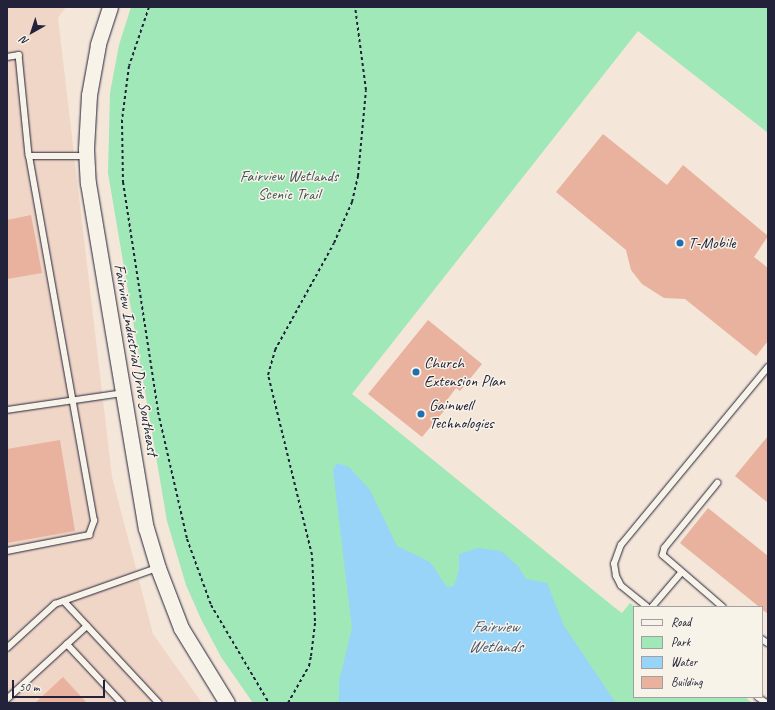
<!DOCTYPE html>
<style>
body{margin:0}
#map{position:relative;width:775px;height:710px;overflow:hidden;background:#f4e6d9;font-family:Caveat,sans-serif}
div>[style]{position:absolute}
.built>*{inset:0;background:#f0d6c7}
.green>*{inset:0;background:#a0e8b7}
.water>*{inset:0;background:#97d4f8}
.building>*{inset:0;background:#e8b29e}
.path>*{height:2px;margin-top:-1px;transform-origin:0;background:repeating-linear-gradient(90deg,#22223b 0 3px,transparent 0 6px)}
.roads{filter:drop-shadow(0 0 1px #22223b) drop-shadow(0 0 1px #22223b)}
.lane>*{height:5.5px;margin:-2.75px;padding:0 2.75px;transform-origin:2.75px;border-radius:2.75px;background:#f7f3e8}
.secondary>*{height:15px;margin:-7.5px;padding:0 7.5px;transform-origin:7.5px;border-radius:7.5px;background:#f7f3e8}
.dots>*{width:11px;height:11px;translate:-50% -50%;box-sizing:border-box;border:2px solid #f7f3e8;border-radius:50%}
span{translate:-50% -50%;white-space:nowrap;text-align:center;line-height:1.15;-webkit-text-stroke:3px #f7f3e8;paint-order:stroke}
.park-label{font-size:16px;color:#42545a}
.poi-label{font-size:16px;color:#22223b}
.left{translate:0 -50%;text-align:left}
.street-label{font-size:16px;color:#22223b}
.water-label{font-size:17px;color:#455774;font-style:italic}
.frame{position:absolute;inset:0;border:8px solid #22223b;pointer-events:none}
.legend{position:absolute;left:633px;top:606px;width:130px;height:92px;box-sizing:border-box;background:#f7f3e8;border:1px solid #a29fa3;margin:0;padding:5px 7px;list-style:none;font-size:12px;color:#22223b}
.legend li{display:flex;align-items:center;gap:8px;height:20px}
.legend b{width:20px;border:1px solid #a29fa3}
.north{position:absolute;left:12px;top:12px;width:40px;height:40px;-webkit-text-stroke:3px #f7f3e8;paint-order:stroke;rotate:219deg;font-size:11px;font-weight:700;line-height:16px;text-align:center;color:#22223b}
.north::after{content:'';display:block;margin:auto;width:14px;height:18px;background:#22223b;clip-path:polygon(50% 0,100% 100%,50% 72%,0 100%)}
.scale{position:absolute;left:12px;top:680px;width:93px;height:18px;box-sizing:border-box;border:2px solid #22223b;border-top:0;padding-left:5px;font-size:12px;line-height:14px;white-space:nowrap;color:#22223b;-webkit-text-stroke:3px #f7f3e8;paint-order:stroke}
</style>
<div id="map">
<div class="built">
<div style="clip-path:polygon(7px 7px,66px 7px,58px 18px,112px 477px,153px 634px,202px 703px,7px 703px)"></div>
</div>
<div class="green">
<div style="clip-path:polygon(131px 7px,768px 7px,768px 133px,638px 31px,352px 394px,614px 607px,622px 613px,630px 603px,635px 607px,634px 697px,745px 697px,752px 703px,253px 703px,221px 657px,201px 619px,186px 585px,167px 521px,108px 173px,110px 93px,119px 45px)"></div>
</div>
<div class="water">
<div style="clip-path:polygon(337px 463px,349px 467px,370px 490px,397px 546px,430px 562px,447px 587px,454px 586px,459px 570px,459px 554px,478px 548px,501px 551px,518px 566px,526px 579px,547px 583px,564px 626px,616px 703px,339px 703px,339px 681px,352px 628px,333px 470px)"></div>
</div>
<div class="building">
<div style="clip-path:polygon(603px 134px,667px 185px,683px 165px,768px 236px,754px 257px,768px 268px,768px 341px,756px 356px,685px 299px,664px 298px,642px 284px,631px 270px,626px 250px,556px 192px)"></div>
<div style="clip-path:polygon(31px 215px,42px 273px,7px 279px,7px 220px)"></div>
<div style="clip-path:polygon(428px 320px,482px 364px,460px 391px,456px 388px,441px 408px,444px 411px,422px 437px,368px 394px)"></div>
<div style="clip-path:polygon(768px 436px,768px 503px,735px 476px)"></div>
<div style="clip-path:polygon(60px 440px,75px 531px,7px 543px,7px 449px)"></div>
<div style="clip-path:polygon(708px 508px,768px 556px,768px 614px,680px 543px)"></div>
<div style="clip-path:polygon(63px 677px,87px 703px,35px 703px)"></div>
</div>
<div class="path">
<div style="left:149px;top:7px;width:62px;rotate:108.7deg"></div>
<div style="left:129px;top:66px;width:54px;rotate:97.4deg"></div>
<div style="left:122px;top:120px;width:62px;rotate:89.1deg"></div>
<div style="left:123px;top:182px;width:233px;rotate:81.3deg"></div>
<div style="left:158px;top:412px;width:130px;rotate:77.1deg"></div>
<div style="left:187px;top:539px;width:70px;rotate:70deg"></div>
<div style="left:211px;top:605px;width:114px;rotate:59.4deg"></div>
<div style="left:288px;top:703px;width:43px;rotate:-60.4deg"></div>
<div style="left:309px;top:666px;width:10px;rotate:-79deg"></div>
<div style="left:311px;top:656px;width:35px;rotate:-83deg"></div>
<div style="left:315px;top:621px;width:66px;rotate:-92.6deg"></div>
<div style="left:312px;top:555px;width:185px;rotate:-103.7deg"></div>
<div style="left:268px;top:375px;width:26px;rotate:-74deg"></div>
<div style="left:275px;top:350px;width:122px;rotate:-61.1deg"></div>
<div style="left:334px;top:243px;width:45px;rotate:-66.3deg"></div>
<div style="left:352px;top:202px;width:27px;rotate:-77deg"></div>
<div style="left:358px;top:176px;width:86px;rotate:-84.7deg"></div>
<div style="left:366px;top:90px;width:84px;rotate:-97.5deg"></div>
</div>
<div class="roads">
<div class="lane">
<div style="left:7px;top:57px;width:12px;rotate:-9deg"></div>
<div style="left:19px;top:55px;width:101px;rotate:84.3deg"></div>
<div style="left:7px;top:410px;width:117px;rotate:-8.3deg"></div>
<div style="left:718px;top:483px;width:84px;rotate:129.2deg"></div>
<div style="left:665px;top:548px;width:7px;rotate:106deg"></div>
<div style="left:663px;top:555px;width:79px;rotate:40.9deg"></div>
<div style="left:7px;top:551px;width:84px;rotate:-11deg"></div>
<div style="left:89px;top:535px;width:15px;rotate:-70deg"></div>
<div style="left:94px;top:521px;width:371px;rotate:-100.1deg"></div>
<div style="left:29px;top:156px;width:57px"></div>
<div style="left:64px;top:601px;width:139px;rotate:47deg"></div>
<div style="left:647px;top:607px;width:33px;rotate:-141deg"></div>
<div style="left:621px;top:586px;width:11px;rotate:-117deg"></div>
<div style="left:616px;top:576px;width:12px;rotate:-99deg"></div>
<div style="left:614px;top:564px;width:20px;rotate:-70deg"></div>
<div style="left:621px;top:545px;width:231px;rotate:-50.4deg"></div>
<div style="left:652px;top:607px;width:45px;rotate:-49.5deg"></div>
<div style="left:762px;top:639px;width:7px;rotate:34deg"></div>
<div style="left:67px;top:644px;width:81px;rotate:47deg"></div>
<div style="left:7px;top:648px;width:65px;rotate:-42.5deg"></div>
<div style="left:55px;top:604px;width:108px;rotate:-19.4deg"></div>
<div style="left:758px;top:697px;width:11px;rotate:34deg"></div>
<div style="left:7px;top:699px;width:108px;rotate:-42.4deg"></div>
</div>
<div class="secondary">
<div style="left:110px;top:7px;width:40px;rotate:108deg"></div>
<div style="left:98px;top:45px;width:51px;rotate:100.2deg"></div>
<div style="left:89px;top:95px;width:54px;rotate:93.2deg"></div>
<div style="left:86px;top:149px;width:34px;rotate:87deg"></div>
<div style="left:88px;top:183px;width:350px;rotate:80.5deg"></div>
<div style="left:146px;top:528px;width:42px;rotate:73.3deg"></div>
<div style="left:158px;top:568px;width:64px;rotate:69deg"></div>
<div style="left:181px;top:628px;width:88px;rotate:58.5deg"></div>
</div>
</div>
<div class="dots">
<div style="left:680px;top:243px;background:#1f6fb2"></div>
<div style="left:416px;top:372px;background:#1f6fb2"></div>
<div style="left:421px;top:414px;background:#1f6fb2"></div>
</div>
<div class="park-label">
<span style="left:289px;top:185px">Fairview Wetlands<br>Scenic Trail</span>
</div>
<div class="poi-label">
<span class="left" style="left:688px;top:243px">T-Mobile</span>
<span class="left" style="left:424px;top:372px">Church<br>Extension Plan</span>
<span class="left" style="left:429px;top:414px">Gainwell<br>Technologies</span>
</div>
<div class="street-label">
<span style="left:136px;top:360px;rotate:80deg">Fairview Industrial Drive Southeast</span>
</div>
<div class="water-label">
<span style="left:495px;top:637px">Fairview<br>Wetlands</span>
</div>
<div class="frame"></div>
<ul class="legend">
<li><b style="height:5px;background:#f7f3e8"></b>Road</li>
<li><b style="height:11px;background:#a0e8b7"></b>Park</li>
<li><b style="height:11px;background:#97d4f8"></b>Water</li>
<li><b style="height:11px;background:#e8b29e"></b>Building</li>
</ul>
<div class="north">N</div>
<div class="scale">50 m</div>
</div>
